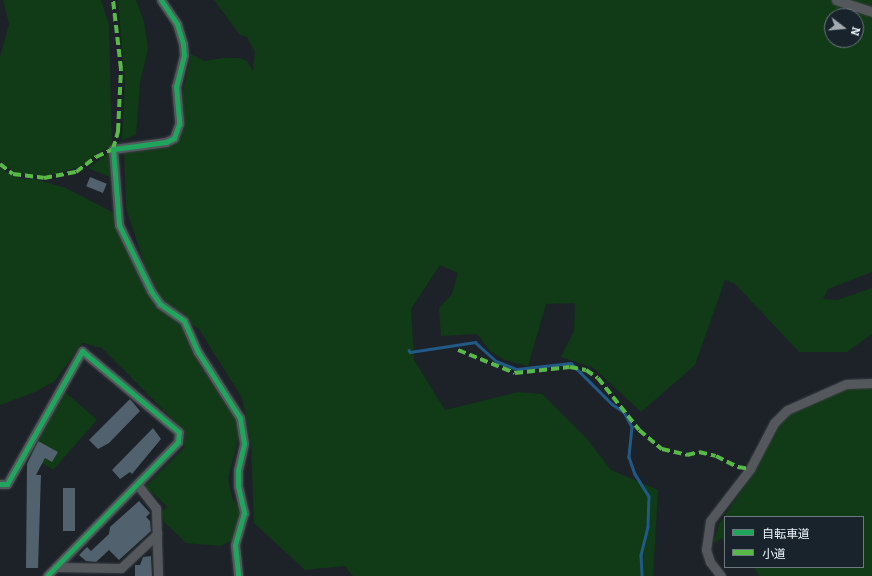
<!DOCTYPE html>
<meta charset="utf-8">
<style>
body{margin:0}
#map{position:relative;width:872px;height:576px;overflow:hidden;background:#1c2228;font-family:Bitter,"Noto Sans JP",serif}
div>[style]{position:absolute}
.green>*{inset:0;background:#113a16}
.stream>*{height:2.5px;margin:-1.25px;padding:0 1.25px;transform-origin:1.25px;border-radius:1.25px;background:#215987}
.building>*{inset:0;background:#51616d;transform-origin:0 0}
.roads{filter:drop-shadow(0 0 1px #393e42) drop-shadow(0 0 1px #393e42)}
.street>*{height:9px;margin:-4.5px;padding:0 4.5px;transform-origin:4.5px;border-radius:4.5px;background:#54585d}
.quiet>*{height:4px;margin-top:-2px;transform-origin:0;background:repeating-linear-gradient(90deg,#58b947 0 8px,transparent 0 12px)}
.cycleway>*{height:5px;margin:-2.5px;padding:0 2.5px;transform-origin:2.5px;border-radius:2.5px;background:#20a55d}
span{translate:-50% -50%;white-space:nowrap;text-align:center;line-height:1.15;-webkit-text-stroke:4px #18232c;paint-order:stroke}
.legend{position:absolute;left:724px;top:516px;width:140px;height:52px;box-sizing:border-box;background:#18232c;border:1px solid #6d777e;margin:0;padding:5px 7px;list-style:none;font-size:12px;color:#ecf4fa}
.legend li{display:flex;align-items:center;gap:8px;height:20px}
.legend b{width:20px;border:1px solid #6d777e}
.north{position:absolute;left:824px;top:8px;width:40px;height:40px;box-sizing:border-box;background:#18232c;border:1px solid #6d777e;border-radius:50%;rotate:106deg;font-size:11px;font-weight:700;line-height:16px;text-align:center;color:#ecf4fa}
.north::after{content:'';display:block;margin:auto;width:14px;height:18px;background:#a3aab0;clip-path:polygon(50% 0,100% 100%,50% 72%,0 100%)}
</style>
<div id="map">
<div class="green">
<div style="clip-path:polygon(3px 0,101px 0,109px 25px,112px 146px,96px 154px,84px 166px,50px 175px,29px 175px,15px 172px,0 161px,0 57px,9px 24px)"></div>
<div style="clip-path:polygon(118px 0,136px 0,144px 22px,148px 48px,140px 83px,136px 135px,122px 140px,125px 81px)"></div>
<div style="clip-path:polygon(evenodd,214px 0,872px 0,872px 272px,828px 289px,823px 299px,837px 300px,872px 288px,872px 334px,847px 352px,799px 352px,735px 284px,725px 280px,695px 365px,641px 412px,594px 368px,561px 357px,574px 331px,575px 303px,546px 304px,528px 366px,505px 360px,491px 352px,477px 334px,441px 336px,439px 308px,452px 294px,458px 273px,440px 265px,411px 309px,414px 360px,445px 410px,518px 392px,542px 394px,587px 439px,611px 470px,658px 490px,653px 576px,353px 576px,345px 566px,305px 570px,254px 523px,251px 444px,242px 398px,199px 329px,166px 309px,151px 285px,126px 208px,124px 153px,167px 147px,179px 139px,184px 116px,182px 96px,191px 54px,204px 61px,223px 58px,239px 58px,247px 61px,253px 71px,255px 52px,247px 37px,240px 35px,214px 0,832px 16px,856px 16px,856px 40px,832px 40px,832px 16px)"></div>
<div style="clip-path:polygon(111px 154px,112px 178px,88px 168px,106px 155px)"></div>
<div style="clip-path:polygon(0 168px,21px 179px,35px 179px,66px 188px,116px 214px,118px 229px,155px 305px,181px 324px,199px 364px,237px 421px,239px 436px,228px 478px,232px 497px,240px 510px,240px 522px,234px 539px,221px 546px,186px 543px,164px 522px,160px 512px,168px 507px,145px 487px,184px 448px,185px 432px,102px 348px,82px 343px,55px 381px,35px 392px,0 405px)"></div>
<div style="clip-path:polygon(872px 385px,872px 576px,759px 576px,754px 567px,863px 567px,863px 517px,725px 517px,725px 545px,722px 538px,713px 544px,719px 524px,745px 485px,770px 438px,791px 412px,853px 386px)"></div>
<div style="clip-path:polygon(63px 390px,97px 420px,53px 470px,28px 454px)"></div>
</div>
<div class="stream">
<div style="left:409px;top:350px;width:2px;rotate:63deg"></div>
<div style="left:410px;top:352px;width:66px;rotate:-8.7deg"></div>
<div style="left:475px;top:342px;width:28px;rotate:42deg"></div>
<div style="left:496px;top:361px;width:22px;rotate:21deg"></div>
<div style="left:517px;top:369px;width:54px;rotate:-6.3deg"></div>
<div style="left:571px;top:363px;width:58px;rotate:45deg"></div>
<div style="left:612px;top:404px;width:14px;rotate:34deg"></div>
<div style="left:624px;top:412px;width:17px;rotate:62deg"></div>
<div style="left:632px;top:427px;width:30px;rotate:96deg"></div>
<div style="left:629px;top:457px;width:18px;rotate:71deg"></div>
<div style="left:635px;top:474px;width:26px;rotate:58deg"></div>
<div style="left:649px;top:496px;width:31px;rotate:92deg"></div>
<div style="left:648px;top:527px;width:29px;rotate:104deg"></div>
<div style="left:641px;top:555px;width:21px;rotate:87deg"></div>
</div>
<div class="building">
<div style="left:90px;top:177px;width:18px;height:10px;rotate:22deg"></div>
<div style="clip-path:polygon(130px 399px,140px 411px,109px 443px,98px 449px,89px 440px)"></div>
<div style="clip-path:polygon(153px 428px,161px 439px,132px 474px,130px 472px,120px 479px,112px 470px)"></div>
<div style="clip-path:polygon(38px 441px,58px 452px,52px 462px,45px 458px,36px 475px,41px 475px,38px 568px,26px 568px,27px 464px)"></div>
<div style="left:63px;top:488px;width:12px;height:43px"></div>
<div style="clip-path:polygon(139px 501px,150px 513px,146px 517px,150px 521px,151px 531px,119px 560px,109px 550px,96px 562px,86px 561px,79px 555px,87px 547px,91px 551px,109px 534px,110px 527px)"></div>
<div style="clip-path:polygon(151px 556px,152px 576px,135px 576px,135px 565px,140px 565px,143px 557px)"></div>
</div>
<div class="roads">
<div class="street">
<div style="left:161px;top:0;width:29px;rotate:56deg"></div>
<div style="left:177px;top:24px;width:21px;rotate:73deg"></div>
<div style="left:183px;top:44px;width:11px;rotate:85deg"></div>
<div style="left:184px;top:55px;width:32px;rotate:104deg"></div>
<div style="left:176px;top:86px;width:38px;rotate:85deg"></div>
<div style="left:179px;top:124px;width:15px;rotate:110deg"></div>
<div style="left:174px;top:138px;width:9px;rotate:153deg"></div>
<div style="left:166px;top:142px;width:53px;rotate:172.5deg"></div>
<div style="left:113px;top:149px;width:76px;rotate:85.5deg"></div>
<div style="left:119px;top:225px;width:73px;rotate:64.1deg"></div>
<div style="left:151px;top:291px;width:16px;rotate:55deg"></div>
<div style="left:160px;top:304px;width:29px;rotate:35deg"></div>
<div style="left:184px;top:321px;width:34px;rotate:66deg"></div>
<div style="left:198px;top:352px;width:78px;rotate:57.5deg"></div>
<div style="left:240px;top:418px;width:26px;rotate:81deg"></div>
<div style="left:244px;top:444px;width:27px;rotate:103deg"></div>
<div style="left:238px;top:470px;width:16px;rotate:90deg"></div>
<div style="left:238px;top:486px;width:28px;rotate:77deg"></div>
<div style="left:244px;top:513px;width:33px;rotate:106deg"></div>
<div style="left:235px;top:545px;width:31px;rotate:84deg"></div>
<div style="left:836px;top:0;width:38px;rotate:18deg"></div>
<div style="left:0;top:484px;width:7px"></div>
<div style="left:7px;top:484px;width:153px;rotate:-60.6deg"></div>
<div style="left:82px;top:351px;width:126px;rotate:39.9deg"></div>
<div style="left:179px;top:432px;width:10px;rotate:96deg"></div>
<div style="left:178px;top:442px;width:187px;rotate:134.4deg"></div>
<div style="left:137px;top:484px;width:31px;rotate:52deg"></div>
<div style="left:156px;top:508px;width:68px;rotate:88.3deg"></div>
<div style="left:56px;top:567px;width:65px;rotate:0.9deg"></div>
<div style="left:121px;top:568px;width:50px;rotate:-43.4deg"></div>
<div style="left:721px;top:576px;width:18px;rotate:-128deg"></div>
<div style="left:710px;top:562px;width:13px;rotate:-108deg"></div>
<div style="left:706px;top:550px;width:29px;rotate:-82deg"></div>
<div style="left:710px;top:521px;width:66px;rotate:-52.4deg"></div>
<div style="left:750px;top:469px;width:52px;rotate:-62.4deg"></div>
<div style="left:774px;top:423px;width:18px;rotate:-45deg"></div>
<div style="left:787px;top:410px;width:64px;rotate:-23.8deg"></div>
<div style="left:846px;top:384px;width:26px;rotate:-2deg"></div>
</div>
</div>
<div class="quiet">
<div style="left:0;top:164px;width:16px;rotate:38deg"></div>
<div style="left:13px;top:174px;width:31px;rotate:7deg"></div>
<div style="left:44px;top:178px;width:33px;rotate:-11deg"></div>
<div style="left:76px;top:172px;width:25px;rotate:-37deg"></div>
<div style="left:96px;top:157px;width:19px;rotate:-25deg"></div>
<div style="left:113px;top:149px;width:19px;rotate:-74deg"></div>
<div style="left:118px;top:131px;width:62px;rotate:-87.2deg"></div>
<div style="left:121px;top:69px;width:69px;rotate:-96.6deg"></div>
<div style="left:458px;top:350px;width:61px;rotate:22deg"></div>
<div style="left:515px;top:373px;width:55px;rotate:-6.2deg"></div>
<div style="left:570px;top:367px;width:16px;rotate:11deg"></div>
<div style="left:586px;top:370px;width:14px;rotate:34deg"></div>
<div style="left:598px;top:378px;width:66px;rotate:51.7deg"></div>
<div style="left:639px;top:430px;width:30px;rotate:40deg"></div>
<div style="left:662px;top:449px;width:26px;rotate:13deg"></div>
<div style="left:687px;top:455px;width:12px;rotate:-14deg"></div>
<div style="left:699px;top:452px;width:17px;rotate:13deg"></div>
<div style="left:716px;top:456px;width:25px;rotate:27deg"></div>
<div style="left:738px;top:467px;width:12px;rotate:9deg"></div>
</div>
<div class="cycleway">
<div style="left:161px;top:0;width:29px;rotate:56deg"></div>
<div style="left:177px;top:24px;width:21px;rotate:73deg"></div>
<div style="left:183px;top:44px;width:11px;rotate:85deg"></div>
<div style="left:184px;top:55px;width:32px;rotate:104deg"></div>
<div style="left:176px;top:86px;width:38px;rotate:85deg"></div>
<div style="left:179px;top:124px;width:15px;rotate:110deg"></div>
<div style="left:174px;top:138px;width:9px;rotate:153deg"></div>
<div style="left:166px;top:142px;width:53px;rotate:172.5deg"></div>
<div style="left:113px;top:149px;width:76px;rotate:85.5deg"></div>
<div style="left:119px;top:225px;width:73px;rotate:64.1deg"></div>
<div style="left:151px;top:291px;width:16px;rotate:55deg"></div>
<div style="left:160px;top:304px;width:29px;rotate:35deg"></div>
<div style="left:184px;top:321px;width:34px;rotate:66deg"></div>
<div style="left:198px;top:352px;width:78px;rotate:57.5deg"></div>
<div style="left:240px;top:418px;width:26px;rotate:81deg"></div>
<div style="left:244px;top:444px;width:27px;rotate:103deg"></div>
<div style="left:238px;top:470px;width:16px;rotate:90deg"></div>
<div style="left:238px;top:486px;width:28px;rotate:77deg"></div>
<div style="left:244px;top:513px;width:33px;rotate:106deg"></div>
<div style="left:235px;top:545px;width:31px;rotate:84deg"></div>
<div style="left:0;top:484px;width:7px"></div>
<div style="left:7px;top:484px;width:153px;rotate:-60.6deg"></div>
<div style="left:82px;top:351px;width:126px;rotate:39.9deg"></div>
<div style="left:179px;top:432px;width:10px;rotate:96deg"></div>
<div style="left:178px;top:442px;width:187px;rotate:134.4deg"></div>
</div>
<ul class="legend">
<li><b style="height:5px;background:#20a55d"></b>自転車道</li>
<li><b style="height:5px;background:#58b947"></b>小道</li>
</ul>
<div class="north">N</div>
</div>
